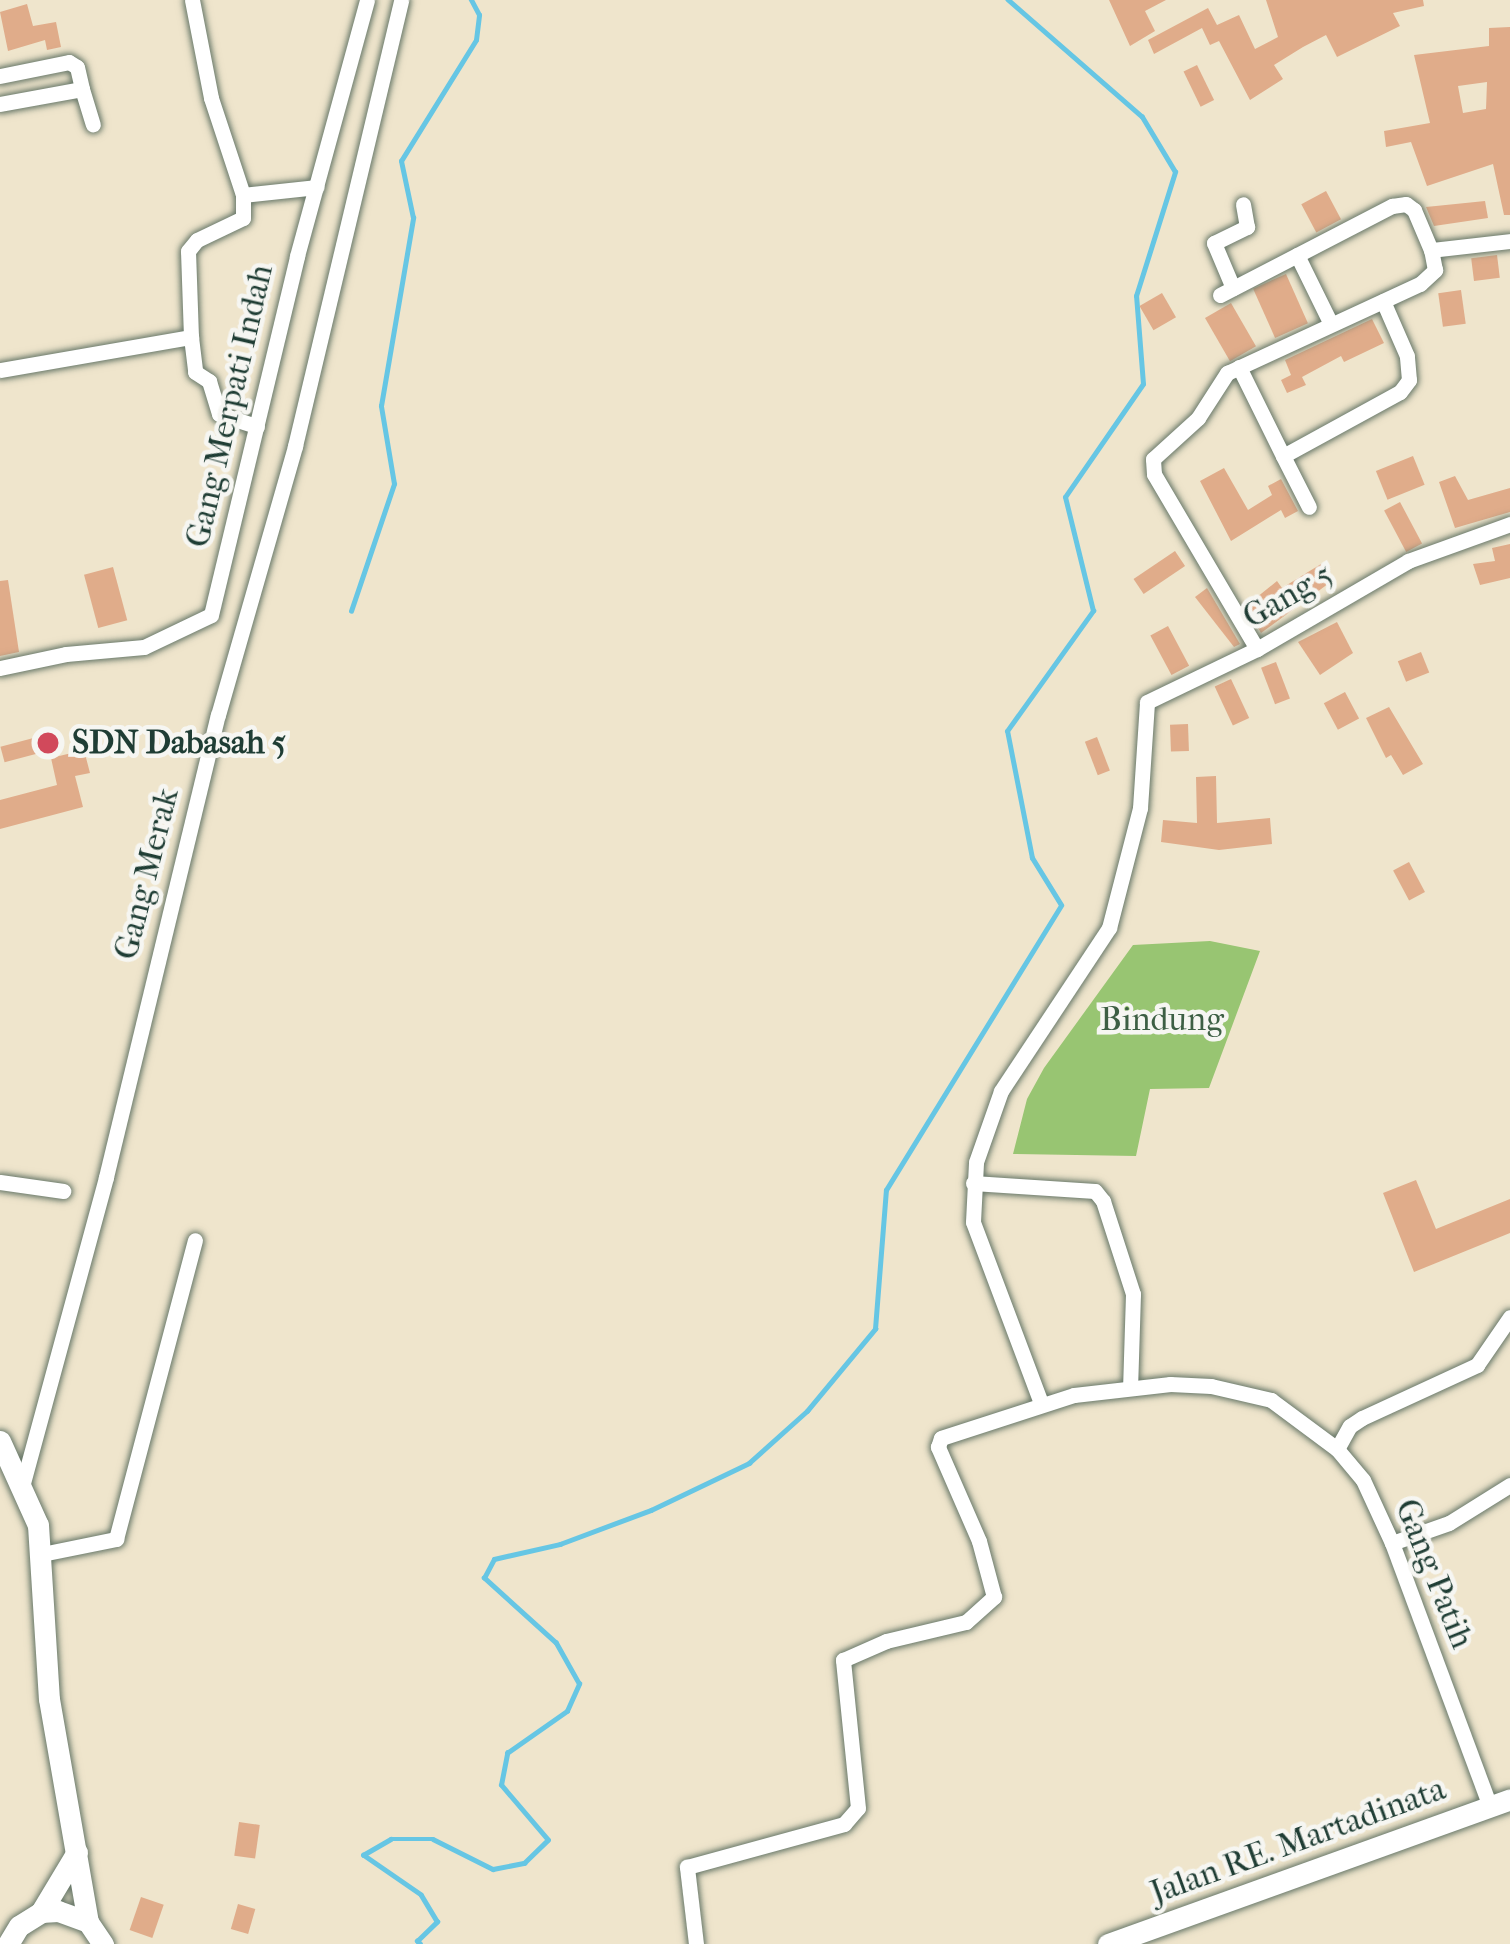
<!DOCTYPE html>
<style>
body{margin:0}
#map{position:relative;width:1510px;height:1944px;overflow:hidden;background:#efe5cc;font-family:"IM FELL French Canon",serif}
div>[style]{position:absolute}
.green>*{inset:0;background:#98c572}
.stream>*{height:4.5px;margin:-2.25px;padding:0 2.25px;transform-origin:2.25px;border-radius:2.25px;background:#66c6e4}
.building>*{inset:0;background:#e0ac8a;transform-origin:0 0}
.roads{filter:drop-shadow(0 0 3px #687869) drop-shadow(0 0 3px #687869)}
.street>*{height:15px;margin:-7.5px;padding:0 7.5px;transform-origin:7.5px;border-radius:7.5px;background:#fff}
.secondary>*{height:21px;margin:-10.5px;padding:0 10.5px;transform-origin:10.5px;border-radius:10.5px;background:#fff}
.dots>*{width:33px;height:33px;translate:-50% -50%;box-sizing:border-box;border:6px solid #f6f6f2;border-radius:50%}
span{translate:-50% -50%;white-space:nowrap;text-align:center;line-height:1.15;-webkit-text-stroke:9px #f6f6f2;paint-order:stroke}
.street-label{font-size:33px;color:#1f3d34}
.poi-label{font-size:33px;color:#1f3d34;font-weight:700}
.left{translate:0 -50%;text-align:left}
.park-label{font-size:33px;color:#3d5f44}
</style>
<div id="map">
<div class="green">
<div style="clip-path:polygon(1210px 941px,1260px 951px,1209px 1088px,1150px 1089px,1136px 1156px,1013px 1154px,1027px 1099px,1044px 1068px,1133px 945px)"></div>
</div>
<div class="stream">
<div style="left:351px;top:611px;width:134px;rotate:-71.3deg"></div>
<div style="left:394px;top:484px;width:79px;rotate:-99.5deg"></div>
<div style="left:381px;top:406px;width:191px;rotate:-80.3deg"></div>
<div style="left:413px;top:218px;width:58px;rotate:-101.9deg"></div>
<div style="left:401px;top:161px;width:142px;rotate:-58.2deg"></div>
<div style="left:476px;top:40px;width:25px;rotate:-83deg"></div>
<div style="left:479px;top:15px;width:17px;rotate:-118deg"></div>
<div style="left:420px;top:1944px;width:4px;rotate:-135deg"></div>
<div style="left:417px;top:1941px;width:28px;rotate:-44deg"></div>
<div style="left:437px;top:1922px;width:31px;rotate:-121deg"></div>
<div style="left:421px;top:1895px;width:70px;rotate:-145.4deg"></div>
<div style="left:363px;top:1855px;width:32px;rotate:-30deg"></div>
<div style="left:391px;top:1839px;width:42px"></div>
<div style="left:433px;top:1839px;width:67px;rotate:26.6deg"></div>
<div style="left:493px;top:1869px;width:32px;rotate:-11deg"></div>
<div style="left:524px;top:1863px;width:33px;rotate:-44deg"></div>
<div style="left:548px;top:1840px;width:72px;rotate:-130.5deg"></div>
<div style="left:501px;top:1785px;width:33px;rotate:-79deg"></div>
<div style="left:507px;top:1753px;width:73px;rotate:-35deg"></div>
<div style="left:567px;top:1711px;width:30px;rotate:-66deg"></div>
<div style="left:579px;top:1684px;width:47px;rotate:-119.3deg"></div>
<div style="left:556px;top:1643px;width:97px;rotate:-137.9deg"></div>
<div style="left:484px;top:1578px;width:21px;rotate:-62deg"></div>
<div style="left:494px;top:1559px;width:68px;rotate:-12.8deg"></div>
<div style="left:560px;top:1544px;width:97px;rotate:-20.5deg"></div>
<div style="left:651px;top:1510px;width:109px;rotate:-25.6deg"></div>
<div style="left:749px;top:1463px;width:78px;rotate:-41.9deg"></div>
<div style="left:807px;top:1411px;width:107px;rotate:-50.3deg"></div>
<div style="left:875px;top:1329px;width:139px;rotate:-85.5deg"></div>
<div style="left:886px;top:1190px;width:334px;rotate:-58.4deg"></div>
<div style="left:1061px;top:905px;width:55px;rotate:-121.7deg"></div>
<div style="left:1032px;top:858px;width:129px;rotate:-101.1deg"></div>
<div style="left:1007px;top:731px;width:148px;rotate:-54.4deg"></div>
<div style="left:1093px;top:611px;width:117px;rotate:-103.8deg"></div>
<div style="left:1065px;top:497px;width:137px;rotate:-55.4deg"></div>
<div style="left:1143px;top:384px;width:88px;rotate:-94.5deg"></div>
<div style="left:1136px;top:296px;width:130px;rotate:-72.5deg"></div>
<div style="left:1175px;top:172px;width:64px;rotate:-121deg"></div>
<div style="left:1142px;top:117px;width:178px;rotate:-138.9deg"></div>
</div>
<div class="building">
<div style="clip-path:polygon(1109px 0,1166px 0,1145px 11px,1155px 31px,1130px 46px)"></div>
<div style="clip-path:polygon(1266px 0,1423px 0,1424px 6px,1393px 13px,1400px 26px,1337px 57px,1326px 35px,1303px 47px,1274px 65px,1283px 79px,1250px 100px,1219px 41px,1210px 45px,1202px 28px,1154px 54px,1148px 40px,1208px 8px,1217px 25px,1239px 15px,1255px 49px,1278px 37px)"></div>
<div style="clip-path:polygon(27px 4px,33px 26px,56px 22px,61px 47px,47px 50px,45px 40px,8px 51px,0 12px)"></div>
<div style="clip-path:polygon(evenodd,1510px 27px,1510px 215px,1504px 215px,1493px 164px,1427px 186px,1411px 142px,1386px 147px,1384px 131px,1430px 123px,1414px 55px,1489px 46px,1489px 28px,1510px 27px,1487px 82px,1486px 109px,1463px 113px,1458px 86px,1487px 82px)"></div>
<div style="left:1197px;top:65px;width:39px;height:15px;rotate:64deg"></div>
<div style="left:1326px;top:191px;width:32px;height:28px;rotate:62deg"></div>
<div style="clip-path:polygon(1485px 201px,1488px 218px,1434px 226px,1426px 207px)"></div>
<div style="left:1497px;top:255px;width:23px;height:26px;rotate:83deg"></div>
<div style="left:1286px;top:274px;width:54px;height:36px;rotate:66deg"></div>
<div style="left:1461px;top:290px;width:34px;height:23px;rotate:82deg"></div>
<div style="left:1162px;top:293px;width:28px;height:26px;rotate:60deg"></div>
<div style="left:1231px;top:303px;width:50px;height:30px;rotate:60deg"></div>
<div style="clip-path:polygon(1372px 319px,1384px 343px,1344px 362px,1341px 356px,1302px 377px,1306px 385px,1287px 393px,1281px 380px,1291px 375px,1285px 360px)"></div>
<div style="left:1413px;top:456px;width:31px;height:40px;rotate:68deg"></div>
<div style="clip-path:polygon(1224px 468px,1248px 510px,1272px 495px,1268px 486px,1281px 479px,1298px 511px,1285px 518px,1281px 510px,1231px 541px,1200px 481px)"></div>
<div style="clip-path:polygon(1455px 476px,1468px 500px,1510px 488px,1510px 512px,1455px 528px,1439px 482px)"></div>
<div style="left:1400px;top:502px;width:47px;height:18px;rotate:62deg"></div>
<div style="clip-path:polygon(1510px 544px,1510px 578px,1480px 585px,1473px 564px,1495px 561px,1492px 548px)"></div>
<div style="left:1175px;top:551px;width:18px;height:50px;rotate:56deg"></div>
<div style="clip-path:polygon(1321px 564px,1332px 581px,1261px 633px,1246px 606px,1277px 581px,1282px 588px)"></div>
<div style="left:113px;top:567px;width:55px;height:30px;rotate:75deg"></div>
<div style="clip-path:polygon(8px 580px,19px 652px,0 656px,0 581px)"></div>
<div style="clip-path:polygon(1207px 588px,1240px 644px,1234px 647px,1195px 597px)"></div>
<div style="clip-path:polygon(1337px 622px,1353px 653px,1320px 675px,1298px 642px)"></div>
<div style="left:1168px;top:626px;width:45px;height:20px;rotate:62deg"></div>
<div style="left:1421px;top:652px;width:22px;height:25px;rotate:68deg"></div>
<div style="left:1276px;top:662px;width:39px;height:16px;rotate:69deg"></div>
<div style="left:1231px;top:679px;width:43px;height:18px;rotate:65deg"></div>
<div style="left:1345px;top:692px;width:30px;height:24px;rotate:62deg"></div>
<div style="clip-path:polygon(1389px 707px,1423px 764px,1403px 775px,1391px 755px,1386px 758px,1366px 718px)"></div>
<div style="left:1188px;top:724px;width:27px;height:18px;rotate:88deg"></div>
<div style="left:41px;top:736px;width:16px;height:42px;rotate:75deg"></div>
<div style="left:1097px;top:737px;width:36px;height:13px;rotate:69deg"></div>
<div style="clip-path:polygon(84px 750px,90px 773px,75px 776px,83px 807px,0 829px,0 800px,57px 785px,51px 758px)"></div>
<div style="clip-path:polygon(1216px 776px,1217px 823px,1270px 818px,1272px 844px,1219px 850px,1161px 842px,1163px 820px,1197px 823px,1196px 777px)"></div>
<div style="left:1409px;top:862px;width:34px;height:18px;rotate:62deg"></div>
<div style="clip-path:polygon(1416px 1180px,1436px 1229px,1510px 1199px,1510px 1233px,1414px 1272px,1383px 1193px)"></div>
<div style="left:239px;top:1822px;width:21px;height:34px;rotate:8deg"></div>
<div style="left:141px;top:1897px;width:24px;height:35px;rotate:19deg"></div>
<div style="left:238px;top:1904px;width:18px;height:26px;rotate:16deg"></div>
</div>
<div class="roads">
<div class="street">
<div style="left:192px;top:0;width:100px;rotate:79deg"></div>
<div style="left:211px;top:98px;width:102px;rotate:71.7deg"></div>
<div style="left:0;top:76px;width:70px;rotate:-11.5deg"></div>
<div style="left:69px;top:62px;width:9px;rotate:32deg"></div>
<div style="left:77px;top:67px;width:23px;rotate:77deg"></div>
<div style="left:82px;top:89px;width:83px;rotate:169.6deg"></div>
<div style="left:82px;top:89px;width:37px;rotate:73deg"></div>
<div style="left:1297px;top:255px;width:77px;rotate:63.8deg"></div>
<div style="left:1233px;top:288px;width:49px;rotate:-112.9deg"></div>
<div style="left:1214px;top:243px;width:37px;rotate:-26deg"></div>
<div style="left:1247px;top:227px;width:23px;rotate:-100deg"></div>
<div style="left:1220px;top:295px;width:194px;rotate:-27.4deg"></div>
<div style="left:1392px;top:206px;width:14px;rotate:-8deg"></div>
<div style="left:1406px;top:204px;width:10px;rotate:37deg"></div>
<div style="left:1414px;top:210px;width:43px;rotate:67deg"></div>
<div style="left:191px;top:337px;width:35px;rotate:83deg"></div>
<div style="left:195px;top:372px;width:17px;rotate:33deg"></div>
<div style="left:209px;top:381px;width:34px;rotate:73deg"></div>
<div style="left:219px;top:414px;width:40px;rotate:18deg"></div>
<div style="left:1239px;top:367px;width:99px;rotate:63.7deg"></div>
<div style="left:1283px;top:456px;width:133px;rotate:-28.7deg"></div>
<div style="left:1400px;top:392px;width:15px;rotate:-53deg"></div>
<div style="left:1409px;top:380px;width:24px;rotate:-95deg"></div>
<div style="left:1407px;top:356px;width:60px;rotate:-113.6deg"></div>
<div style="left:0;top:370px;width:194px;rotate:-9.8deg"></div>
<div style="left:191px;top:337px;width:86px;rotate:-92deg"></div>
<div style="left:188px;top:251px;width:14px;rotate:-51deg"></div>
<div style="left:197px;top:240px;width:51px;rotate:-25.6deg"></div>
<div style="left:243px;top:218px;width:23px;rotate:-90deg"></div>
<div style="left:243px;top:195px;width:74px;rotate:-6.2deg"></div>
<div style="left:1283px;top:456px;width:57px;rotate:63deg"></div>
<div style="left:1257px;top:649px;width:203px;rotate:-120.5deg"></div>
<div style="left:1154px;top:474px;width:15px;rotate:-94deg"></div>
<div style="left:1153px;top:459px;width:61px;rotate:-42.3deg"></div>
<div style="left:1198px;top:418px;width:54px;rotate:-57.2deg"></div>
<div style="left:1227px;top:373px;width:213px;rotate:-24.8deg"></div>
<div style="left:1420px;top:284px;width:21px;rotate:-43deg"></div>
<div style="left:1435px;top:270px;width:20px;rotate:-101deg"></div>
<div style="left:1431px;top:250px;width:80px;rotate:-6.5deg"></div>
<div style="left:0;top:668px;width:67px;rotate:-12deg"></div>
<div style="left:66px;top:654px;width:78px;rotate:-5.1deg"></div>
<div style="left:144px;top:647px;width:74px;rotate:-25.5deg"></div>
<div style="left:211px;top:615px;width:369px;rotate:-76.5deg"></div>
<div style="left:297px;top:256px;width:265px;rotate:-74.7deg"></div>
<div style="left:0;top:1182px;width:64px;rotate:8.1deg"></div>
<div style="left:973px;top:1183px;width:122px;rotate:3.8deg"></div>
<div style="left:1095px;top:1191px;width:13px;rotate:51deg"></div>
<div style="left:1103px;top:1201px;width:98px;rotate:72.1deg"></div>
<div style="left:1133px;top:1294px;width:94px;rotate:91.8deg"></div>
<div style="left:1041px;top:1403px;width:193px;rotate:-110.6deg"></div>
<div style="left:973px;top:1222px;width:60px;rotate:-87.1deg"></div>
<div style="left:976px;top:1162px;width:75px;rotate:-70.6deg"></div>
<div style="left:1001px;top:1091px;width:196px;rotate:-56.5deg"></div>
<div style="left:1109px;top:928px;width:124px;rotate:-75.5deg"></div>
<div style="left:1140px;top:808px;width:106px;rotate:-86.2deg"></div>
<div style="left:1147px;top:702px;width:122px;rotate:-25.7deg"></div>
<div style="left:1257px;top:649px;width:175px;rotate:-30.2deg"></div>
<div style="left:1408px;top:561px;width:109px;rotate:-19.9deg"></div>
<div style="left:1337px;top:1449px;width:26px;rotate:-61deg"></div>
<div style="left:1350px;top:1426px;width:14px;rotate:-34deg"></div>
<div style="left:1362px;top:1418px;width:127px;rotate:-24.7deg"></div>
<div style="left:1477px;top:1365px;width:58px;rotate:-55.5deg"></div>
<div style="left:23px;top:1483px;width:317px;rotate:-74.8deg"></div>
<div style="left:106px;top:1177px;width:475px;rotate:-76.4deg"></div>
<div style="left:218px;top:715px;width:280px;rotate:-74deg"></div>
<div style="left:295px;top:446px;width:458px;rotate:-76.6deg"></div>
<div style="left:1392px;top:1543px;width:60px;rotate:-19.3deg"></div>
<div style="left:1449px;top:1523px;width:72px;rotate:-31.9deg"></div>
<div style="left:42px;top:1554px;width:76px;rotate:-11.5deg"></div>
<div style="left:116px;top:1539px;width:309px;rotate:-75.2deg"></div>
<div style="left:696px;top:1944px;width:78px;rotate:-96.7deg"></div>
<div style="left:687px;top:1867px;width:163px;rotate:-15.3deg"></div>
<div style="left:844px;top:1824px;width:21px;rotate:-49deg"></div>
<div style="left:858px;top:1808px;width:149px;rotate:-95.8deg"></div>
<div style="left:843px;top:1660px;width:47px;rotate:-23.8deg"></div>
<div style="left:886px;top:1641px;width:82px;rotate:-13.4deg"></div>
<div style="left:966px;top:1622px;width:38px;rotate:-42deg"></div>
<div style="left:994px;top:1597px;width:58px;rotate:-105deg"></div>
<div style="left:979px;top:1541px;width:103px;rotate:-113.6deg"></div>
<div style="left:938px;top:1447px;width:9px;rotate:-72deg"></div>
<div style="left:941px;top:1438px;width:140px;rotate:-17.9deg"></div>
<div style="left:1074px;top:1395px;width:97px;rotate:-6.5deg"></div>
<div style="left:1170px;top:1384px;width:41px;rotate:2.8deg"></div>
<div style="left:1211px;top:1386px;width:62px;rotate:13.1deg"></div>
<div style="left:1271px;top:1400px;width:82px;rotate:36.6deg"></div>
<div style="left:1337px;top:1449px;width:40px;rotate:50deg"></div>
<div style="left:1363px;top:1480px;width:69px;rotate:65.3deg"></div>
<div style="left:1392px;top:1543px;width:282px;rotate:69.6deg"></div>
</div>
<div class="secondary">
<div style="left:0;top:1441px;width:92px;rotate:65.7deg"></div>
<div style="left:38px;top:1525px;width:174px;rotate:86.4deg"></div>
<div style="left:49px;top:1699px;width:226px;rotate:80.1deg"></div>
<div style="left:41px;top:1912px;width:70px;rotate:-59deg"></div>
<div style="left:8px;top:1944px;width:21px;rotate:-59deg"></div>
<div style="left:19px;top:1926px;width:26px;rotate:-32deg"></div>
<div style="left:41px;top:1912px;width:17px;rotate:-3deg"></div>
<div style="left:58px;top:1911px;width:32px;rotate:20deg"></div>
<div style="left:88px;top:1922px;width:27px;rotate:56deg"></div>
<div style="left:1108px;top:1944px;width:427px;rotate:-19.8deg"></div>
</div>
</div>
<div class="dots">
<div style="left:48px;top:743px;background:#d1495b"></div>
</div>
<div class="street-label">
<span style="left:230px;top:406px;rotate:-77deg">Gang Merpati Indah</span>
<span style="left:1288px;top:596px;rotate:-30deg">Gang 5</span>
<span style="left:147px;top:874px;rotate:-76deg">Gang Merak</span>
<span style="left:1434px;top:1574px;rotate:68deg">Gang Patih</span>
<span style="left:1298px;top:1841px;rotate:-20deg">Jalan RE. Martadinata</span>
</div>
<div class="poi-label">
<span class="left" style="left:72px;top:743px">SDN Dabasah 5</span>
</div>
<div class="park-label">
<span style="left:1162px;top:1020px">Bindung</span>
</div>
</div>
